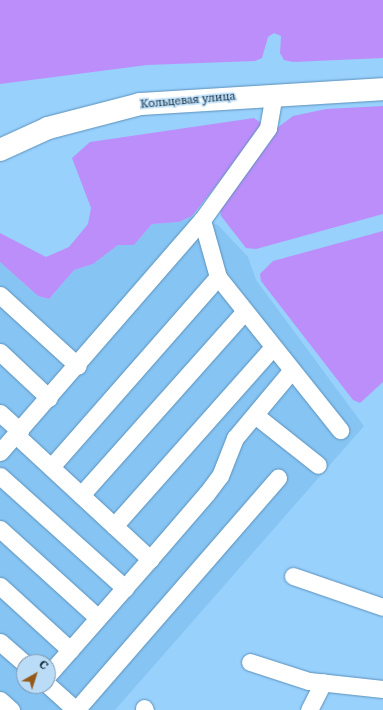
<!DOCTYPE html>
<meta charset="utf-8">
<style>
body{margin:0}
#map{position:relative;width:383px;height:710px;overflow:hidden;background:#99d1fd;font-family:"Roboto Serif",serif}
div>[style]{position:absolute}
.built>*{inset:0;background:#86c4f3}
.green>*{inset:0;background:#bc8efa}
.roads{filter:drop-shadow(0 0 1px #5c92bb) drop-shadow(0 0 1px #5c92bb)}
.minor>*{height:17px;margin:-8.5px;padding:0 8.5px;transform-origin:8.5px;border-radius:8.5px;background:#fff}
.highway>*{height:22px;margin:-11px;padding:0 11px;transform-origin:11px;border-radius:11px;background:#fff}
span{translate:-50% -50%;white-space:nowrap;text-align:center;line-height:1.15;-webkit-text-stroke:3px #bbdcf6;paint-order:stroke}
.street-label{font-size:11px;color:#1a3041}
.north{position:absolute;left:16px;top:654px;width:40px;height:40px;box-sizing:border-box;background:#bbdcf6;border:1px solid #7b97ae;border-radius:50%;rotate:39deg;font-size:11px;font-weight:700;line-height:16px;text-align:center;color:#1a3041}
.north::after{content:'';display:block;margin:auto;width:14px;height:18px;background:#95591a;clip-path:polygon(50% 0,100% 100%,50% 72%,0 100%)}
</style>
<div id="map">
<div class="built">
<div style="clip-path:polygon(evenodd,192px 216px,218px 225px,248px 257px,256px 280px,364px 426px,115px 710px,0 710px,0 262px,38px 296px,49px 299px,74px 270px,93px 264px,118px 245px,134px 245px,152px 224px,179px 222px,192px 216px,24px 662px,48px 662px,48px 686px,24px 686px,24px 662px)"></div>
</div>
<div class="green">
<div style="clip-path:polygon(0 0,383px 0,383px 58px,293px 62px,284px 60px,280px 53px,281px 36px,274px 33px,268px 37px,262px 58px,255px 61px,147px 65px,0 84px)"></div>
<div style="clip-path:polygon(383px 106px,383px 214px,256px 249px,246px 248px,221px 216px,220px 209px,277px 128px,293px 116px,326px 109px)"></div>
<div style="clip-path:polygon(254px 118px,261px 123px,249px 144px,192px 216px,179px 222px,152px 224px,134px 245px,118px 245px,93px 264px,74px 270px,49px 299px,38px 296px,0 262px,0 233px,46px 257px,69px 247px,88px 224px,91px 208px,72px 158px,90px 142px)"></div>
<div style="clip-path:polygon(383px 231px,383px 382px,360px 403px,353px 400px,261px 281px,260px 274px,273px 261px)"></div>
</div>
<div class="roads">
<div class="minor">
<div style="left:202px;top:220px;width:59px;rotate:74.3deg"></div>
<div style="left:218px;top:277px;width:196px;rotate:51.4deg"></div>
<div style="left:0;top:295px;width:105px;rotate:42.3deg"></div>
<div style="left:0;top:352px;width:67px;rotate:43.2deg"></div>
<div style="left:0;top:413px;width:27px;rotate:42deg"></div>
<div style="left:255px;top:415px;width:80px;rotate:38.4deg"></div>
<div style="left:16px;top:435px;width:183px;rotate:42.8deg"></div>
<div style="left:150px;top:559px;width:87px;rotate:-49.2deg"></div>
<div style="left:207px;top:493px;width:21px;rotate:-53deg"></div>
<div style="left:220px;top:476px;width:41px;rotate:-68.5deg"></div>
<div style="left:235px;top:438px;width:87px;rotate:-50.1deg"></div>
<div style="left:0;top:452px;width:308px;rotate:-49deg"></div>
<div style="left:202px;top:220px;width:113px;rotate:-54.3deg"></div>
<div style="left:268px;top:128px;width:34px;rotate:-80deg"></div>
<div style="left:51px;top:467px;width:253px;rotate:-48.7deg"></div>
<div style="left:0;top:476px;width:168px;rotate:41.9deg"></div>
<div style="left:81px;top:495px;width:245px;rotate:-48.3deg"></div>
<div style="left:114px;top:526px;width:238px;rotate:-48.4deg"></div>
<div style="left:0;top:529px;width:132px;rotate:42.2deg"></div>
<div style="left:293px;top:576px;width:95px;rotate:19deg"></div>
<div style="left:0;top:586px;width:95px;rotate:42.4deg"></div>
<div style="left:0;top:642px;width:32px;rotate:41deg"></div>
<div style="left:250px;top:662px;width:62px;rotate:17.9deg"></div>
<div style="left:309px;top:681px;width:74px;rotate:6.2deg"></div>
<div style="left:48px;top:675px;width:154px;rotate:-48.7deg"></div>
<div style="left:48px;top:685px;width:38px;rotate:42deg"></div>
<div style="left:0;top:700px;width:15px;rotate:42deg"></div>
<div style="left:144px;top:708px;width:2px;rotate:63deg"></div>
<div style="left:76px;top:710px;width:308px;rotate:-49deg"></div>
<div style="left:309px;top:710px;width:31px;rotate:-63deg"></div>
</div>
<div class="highway">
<div style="left:0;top:150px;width:53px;rotate:-24.6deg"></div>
<div style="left:48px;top:128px;width:95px;rotate:-14.6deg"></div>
<div style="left:140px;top:104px;width:243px;rotate:-3.5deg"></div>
</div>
</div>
<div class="street-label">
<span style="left:188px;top:101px;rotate:-5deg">Кольцевая улица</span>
</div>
<div class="north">С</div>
</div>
